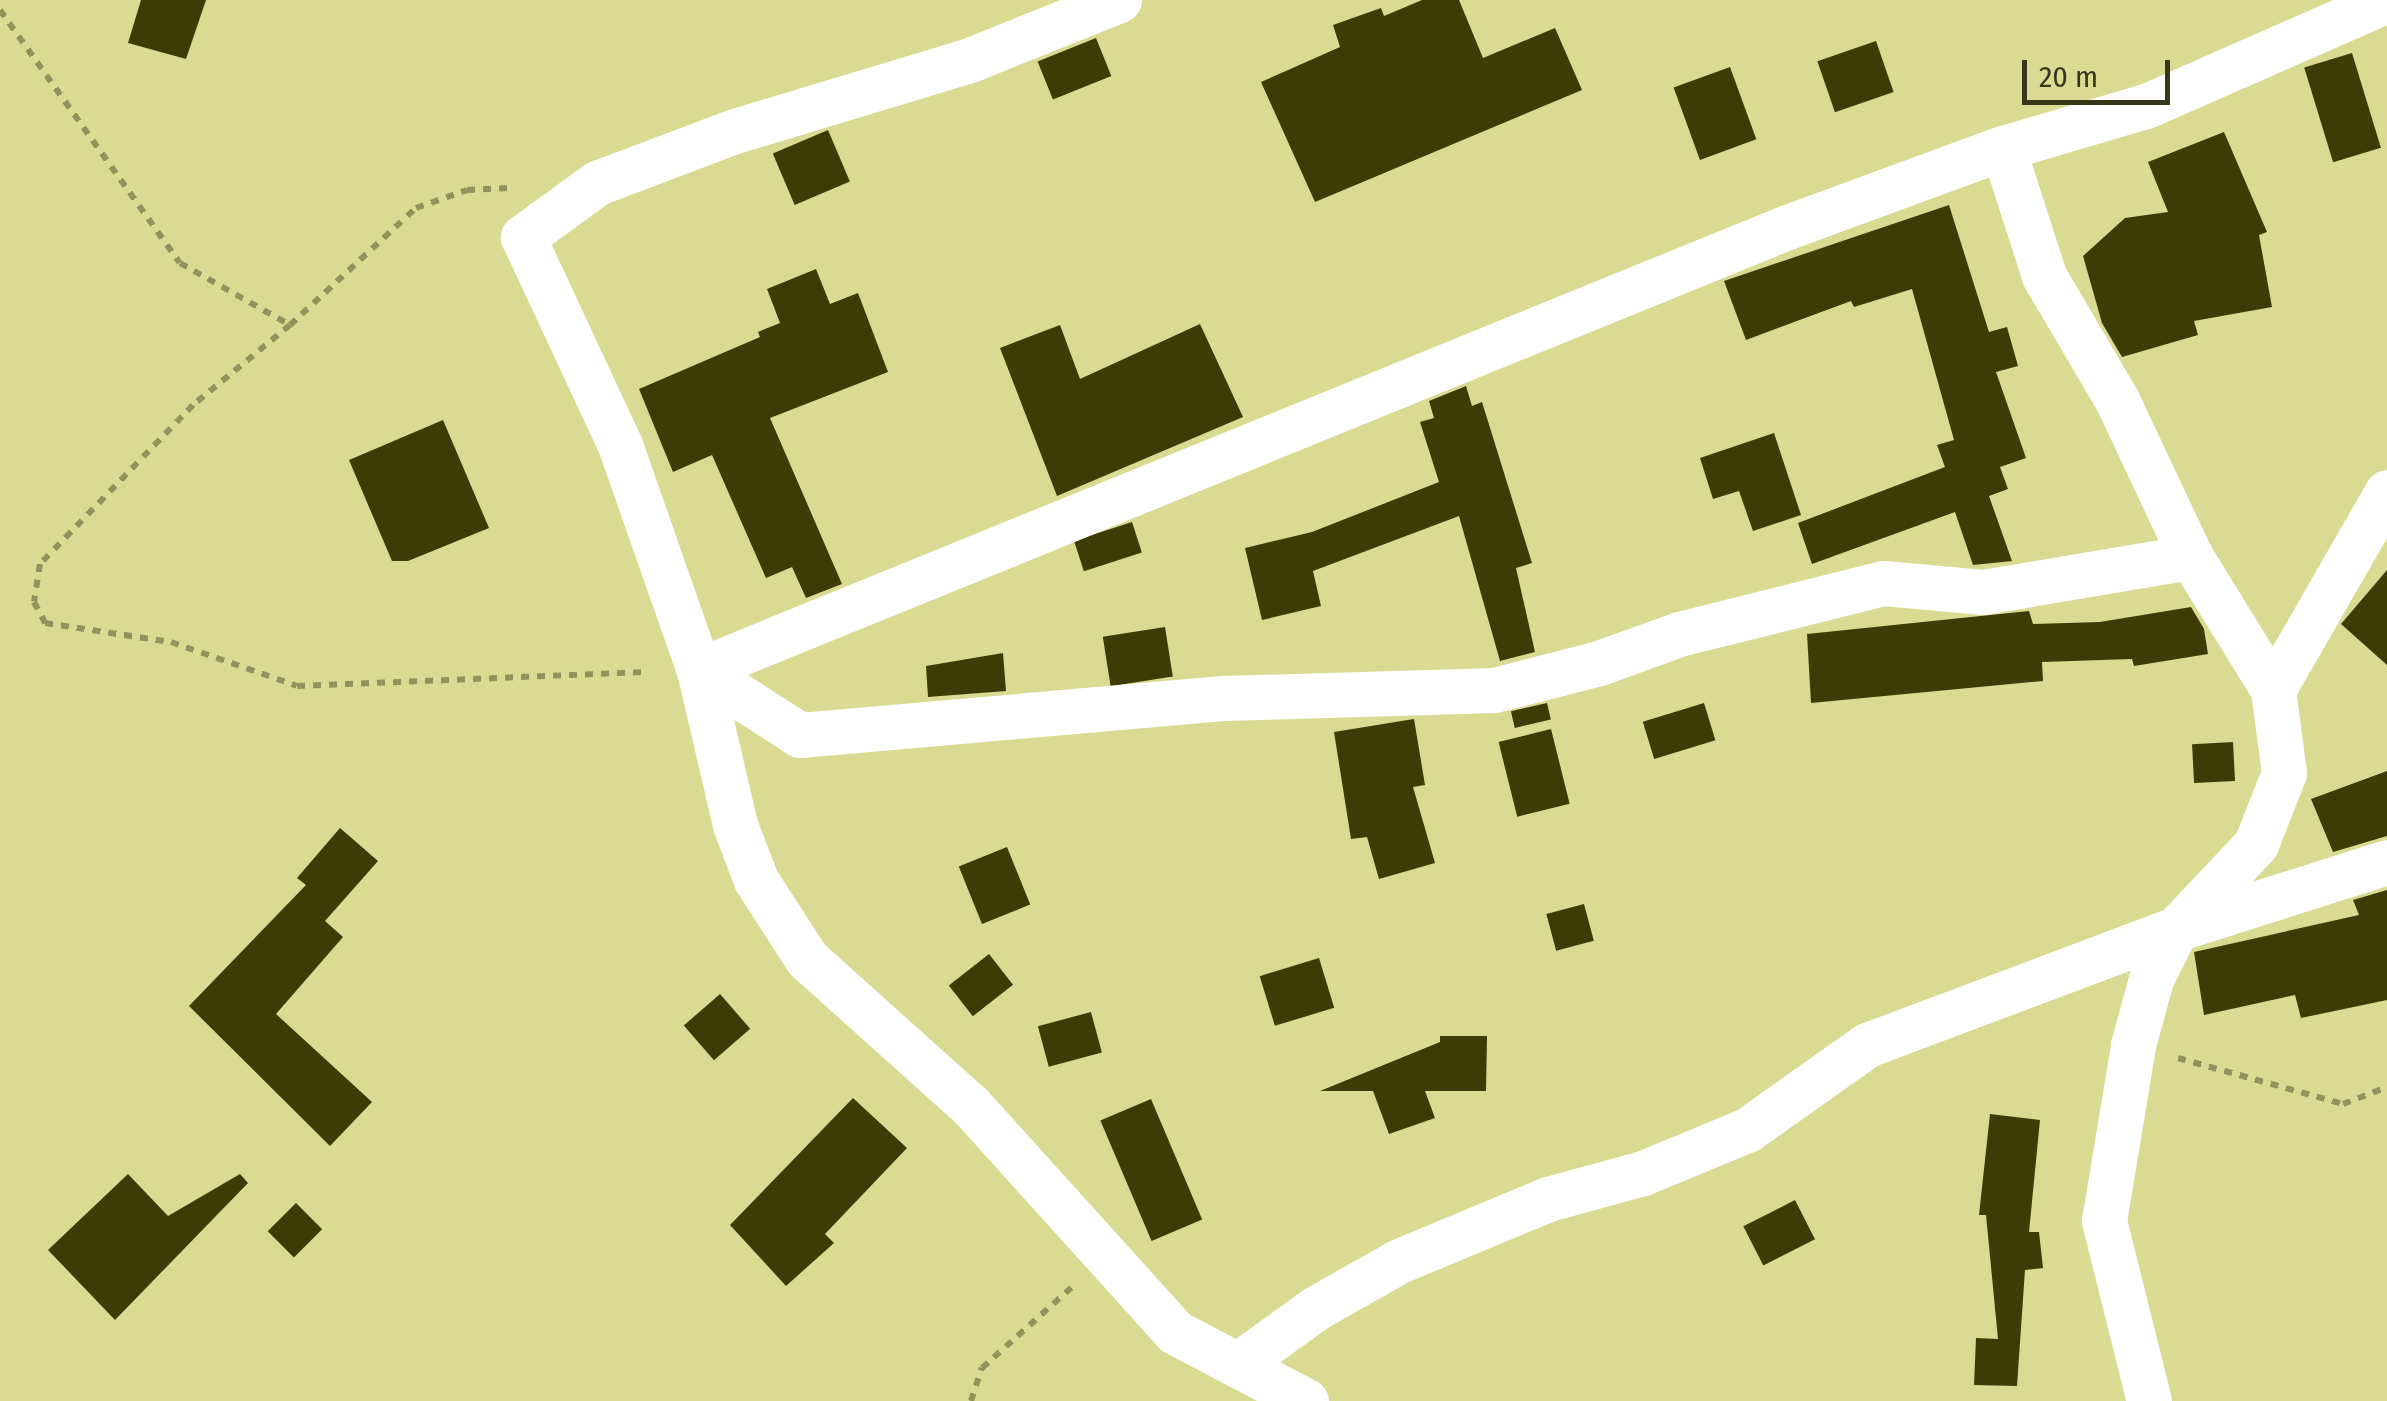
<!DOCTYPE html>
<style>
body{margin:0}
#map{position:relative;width:2387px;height:1401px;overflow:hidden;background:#d8db91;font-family:"Fira Sans Condensed",sans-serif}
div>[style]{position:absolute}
.building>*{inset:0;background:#3c3c07;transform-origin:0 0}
.path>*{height:6px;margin-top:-3px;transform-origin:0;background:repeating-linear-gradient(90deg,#91935c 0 8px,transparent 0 16px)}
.minor>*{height:45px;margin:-22.5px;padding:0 22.5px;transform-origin:22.5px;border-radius:22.5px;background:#fff}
span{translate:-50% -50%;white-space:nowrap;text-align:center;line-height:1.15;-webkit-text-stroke:10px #d8db91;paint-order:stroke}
.scale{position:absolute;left:2022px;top:60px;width:148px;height:45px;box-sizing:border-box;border:5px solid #363719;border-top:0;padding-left:12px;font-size:30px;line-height:35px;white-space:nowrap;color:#363719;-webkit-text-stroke:8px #d8db91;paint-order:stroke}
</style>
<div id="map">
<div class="building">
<div style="clip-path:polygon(141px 0,206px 0,186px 59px,128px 43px)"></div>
<div style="clip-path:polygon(1422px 0,1459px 0,1483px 58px,1555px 28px,1582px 90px,1315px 202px,1261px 82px,1340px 47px,1333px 25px,1381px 8px,1384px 16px)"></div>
<div style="left:1096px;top:38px;width:41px;height:63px;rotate:68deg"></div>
<div style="left:1876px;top:41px;width:54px;height:62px;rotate:71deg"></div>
<div style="left:2352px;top:53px;width:99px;height:50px;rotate:73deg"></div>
<div style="left:1730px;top:67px;width:77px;height:60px;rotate:70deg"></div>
<div style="left:828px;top:130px;width:56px;height:60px;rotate:67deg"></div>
<div style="clip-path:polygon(2224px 132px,2267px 232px,2259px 235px,2272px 307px,2194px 321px,2198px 335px,2122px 357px,2102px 323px,2083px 256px,2125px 218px,2168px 212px,2148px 162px)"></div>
<div style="clip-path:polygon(1949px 205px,1989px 332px,2007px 327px,2018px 366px,1996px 372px,2026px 458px,2000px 467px,2008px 489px,1989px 496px,2012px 561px,1973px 565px,1955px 512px,1812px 564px,1798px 523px,1945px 467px,1937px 445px,1954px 440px,1912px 289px,1854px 307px,1851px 301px,1746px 340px,1724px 281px)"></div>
<div style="clip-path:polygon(816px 269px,830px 304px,858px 293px,888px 372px,770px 418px,842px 584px,806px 598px,792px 567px,766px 578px,712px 455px,673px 472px,639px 389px,760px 337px,758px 332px,780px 323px,767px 289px)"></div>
<div style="clip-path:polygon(1200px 324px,1243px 417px,1057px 496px,1000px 348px,1060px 325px,1080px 379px)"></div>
<div style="clip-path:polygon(1466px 386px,1472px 406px,1482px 402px,1532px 563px,1516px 568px,1535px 652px,1500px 661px,1459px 516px,1313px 571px,1321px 606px,1262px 620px,1245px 548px,1312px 532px,1439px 482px,1420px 422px,1434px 418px,1429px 401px)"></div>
<div style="clip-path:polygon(443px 420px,489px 528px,408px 561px,392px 561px,349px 460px)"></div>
<div style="clip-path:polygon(1774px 433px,1801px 515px,1753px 531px,1739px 491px,1713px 499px,1700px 458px)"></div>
<div style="left:1132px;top:522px;width:32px;height:61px;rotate:72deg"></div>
<div style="clip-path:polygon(2387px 570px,2387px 665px,2341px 624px)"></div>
<div style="clip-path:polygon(2191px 607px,2204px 629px,2208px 654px,2134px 666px,2132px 659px,2042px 662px,2043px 681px,1811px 703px,1807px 634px,2029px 611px,2033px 624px,2100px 622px)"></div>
<div style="left:1165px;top:627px;width:50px;height:63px;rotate:81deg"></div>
<div style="clip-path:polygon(1003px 653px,1006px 691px,928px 697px,926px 666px)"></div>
<div style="left:1547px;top:703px;width:17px;height:37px;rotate:77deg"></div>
<div style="left:1704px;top:703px;width:39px;height:64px;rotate:73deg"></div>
<div style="clip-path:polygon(1414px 719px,1425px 785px,1413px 787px,1435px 863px,1379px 879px,1367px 837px,1351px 839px,1334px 732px)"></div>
<div style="left:1551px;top:729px;width:77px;height:54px;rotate:76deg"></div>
<div style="left:2233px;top:742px;width:39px;height:41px;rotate:87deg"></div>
<div style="clip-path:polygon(2387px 771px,2387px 836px,2333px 852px,2311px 799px)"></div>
<div style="clip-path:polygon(340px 828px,378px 861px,325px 921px,343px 937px,276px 1014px,372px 1102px,330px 1146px,189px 1006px,306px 885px,297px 878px)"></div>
<div style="left:1007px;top:847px;width:62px;height:52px;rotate:68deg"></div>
<div style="clip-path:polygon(2387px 890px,2387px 1000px,2301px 1018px,2295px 995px,2204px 1015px,2194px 952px,2359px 915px,2353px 900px)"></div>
<div style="left:1584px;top:904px;width:38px;height:39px;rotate:75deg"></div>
<div style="left:989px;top:954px;width:39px;height:51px;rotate:52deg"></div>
<div style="left:1319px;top:958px;width:52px;height:62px;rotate:73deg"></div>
<div style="left:720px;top:994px;width:46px;height:48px;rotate:49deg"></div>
<div style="left:1091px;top:1012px;width:42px;height:55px;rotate:75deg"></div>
<div style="clip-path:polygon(1440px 1036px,1487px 1036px,1486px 1091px,1425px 1091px,1435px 1118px,1389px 1134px,1373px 1091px,1320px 1091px,1440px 1042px)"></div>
<div style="clip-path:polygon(853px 1098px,907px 1148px,825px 1234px,834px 1243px,786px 1286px,730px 1225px)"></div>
<div style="left:1151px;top:1099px;width:131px;height:55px;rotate:67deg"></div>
<div style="clip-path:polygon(1990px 1114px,2040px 1120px,2029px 1232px,2039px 1232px,2043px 1268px,2025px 1270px,2017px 1386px,1974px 1385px,1976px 1338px,1998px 1339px,1986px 1215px,1979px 1215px)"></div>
<div style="clip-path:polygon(128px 1174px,168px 1216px,240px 1174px,248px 1183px,115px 1320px,48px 1250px)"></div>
<div style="left:1795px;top:1200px;width:44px;height:58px;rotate:63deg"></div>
<div style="left:296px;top:1203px;width:37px;height:40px;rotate:45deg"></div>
</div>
<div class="path">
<div style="left:0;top:10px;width:310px;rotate:54.6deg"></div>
<div style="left:180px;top:263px;width:126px;rotate:29.4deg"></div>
<div style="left:290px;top:325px;width:126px;rotate:140.5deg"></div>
<div style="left:193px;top:405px;width:221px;rotate:133.9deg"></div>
<div style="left:40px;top:564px;width:38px;rotate:99deg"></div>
<div style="left:34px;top:602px;width:24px;rotate:62deg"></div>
<div style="left:45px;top:623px;width:127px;rotate:8.6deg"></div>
<div style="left:171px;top:642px;width:133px;rotate:19.2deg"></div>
<div style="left:297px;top:686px;width:352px;rotate:-2.3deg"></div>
<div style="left:290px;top:325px;width:172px;rotate:-42.9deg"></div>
<div style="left:416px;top:208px;width:54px;rotate:-19.4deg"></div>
<div style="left:467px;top:190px;width:41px;rotate:-2.8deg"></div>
<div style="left:2178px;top:1058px;width:171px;rotate:15.6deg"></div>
<div style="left:2343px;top:1104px;width:47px;rotate:-21.1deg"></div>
<div style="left:971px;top:1401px;width:35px;rotate:-72deg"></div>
<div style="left:982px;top:1368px;width:122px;rotate:-42deg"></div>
</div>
<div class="minor">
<div style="left:1119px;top:0;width:161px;rotate:158.1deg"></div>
<div style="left:970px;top:60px;width:249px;rotate:163.2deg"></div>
<div style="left:732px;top:132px;width:144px;rotate:159.3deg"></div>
<div style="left:597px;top:183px;width:92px;rotate:143.9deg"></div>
<div style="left:523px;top:237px;width:230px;rotate:65deg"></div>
<div style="left:620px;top:445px;width:238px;rotate:70.7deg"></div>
<div style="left:699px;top:670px;width:159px;rotate:76.9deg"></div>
<div style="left:735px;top:825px;width:59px;rotate:69.1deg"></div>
<div style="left:756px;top:880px;width:94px;rotate:57.2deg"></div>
<div style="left:807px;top:959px;width:219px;rotate:41.9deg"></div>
<div style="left:970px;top:1105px;width:306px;rotate:47.9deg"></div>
<div style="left:1175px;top:1332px;width:148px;rotate:27.8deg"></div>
<div style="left:2003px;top:148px;width:134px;rotate:72.2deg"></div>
<div style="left:2044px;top:276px;width:144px;rotate:59.5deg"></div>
<div style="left:2117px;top:400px;width:174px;rotate:64.8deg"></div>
<div style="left:2191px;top:557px;width:156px;rotate:58.3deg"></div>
<div style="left:699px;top:670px;width:1173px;rotate:-22.15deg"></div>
<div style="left:1785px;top:228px;width:232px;rotate:-20.2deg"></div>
<div style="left:2003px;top:148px;width:149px;rotate:-16.4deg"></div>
<div style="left:2146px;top:106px;width:263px;rotate:-23.7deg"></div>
<div style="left:699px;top:670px;width:120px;rotate:32.8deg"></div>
<div style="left:800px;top:735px;width:427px;rotate:-5deg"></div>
<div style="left:1225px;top:698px;width:269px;rotate:-1.7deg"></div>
<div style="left:1494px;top:690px;width:108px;rotate:-14.4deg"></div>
<div style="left:1599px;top:663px;width:85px;rotate:-19.9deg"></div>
<div style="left:1679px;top:634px;width:211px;rotate:-14deg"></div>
<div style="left:1884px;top:583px;width:99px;rotate:5.2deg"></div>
<div style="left:1983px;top:592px;width:211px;rotate:-9.6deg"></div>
<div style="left:1237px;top:1365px;width:97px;rotate:-35.8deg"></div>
<div style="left:1316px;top:1308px;width:95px;rotate:-29.5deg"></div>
<div style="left:1399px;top:1261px;width:161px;rotate:-22.6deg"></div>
<div style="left:1548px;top:1199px;width:98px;rotate:-15.3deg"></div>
<div style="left:1643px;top:1173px;width:113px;rotate:-22.5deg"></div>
<div style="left:1747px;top:1130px;width:147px;rotate:-35.3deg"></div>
<div style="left:1867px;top:1045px;width:330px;rotate:-20.6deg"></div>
<div style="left:2176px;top:929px;width:221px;rotate:-17.6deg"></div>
<div style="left:2149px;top:1401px;width:186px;rotate:-104deg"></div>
<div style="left:2104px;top:1221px;width:178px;rotate:-80.6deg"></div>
<div style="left:2133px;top:1045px;width:68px;rotate:-74.7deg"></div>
<div style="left:2151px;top:979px;width:56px;rotate:-63.4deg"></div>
<div style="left:2176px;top:929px;width:117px;rotate:-46.7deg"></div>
<div style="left:2256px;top:844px;width:76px;rotate:-68.5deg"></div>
<div style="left:2284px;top:773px;width:84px;rotate:-97.5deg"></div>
<div style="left:2273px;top:690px;width:228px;rotate:-60.1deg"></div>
</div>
<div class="scale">20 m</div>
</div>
